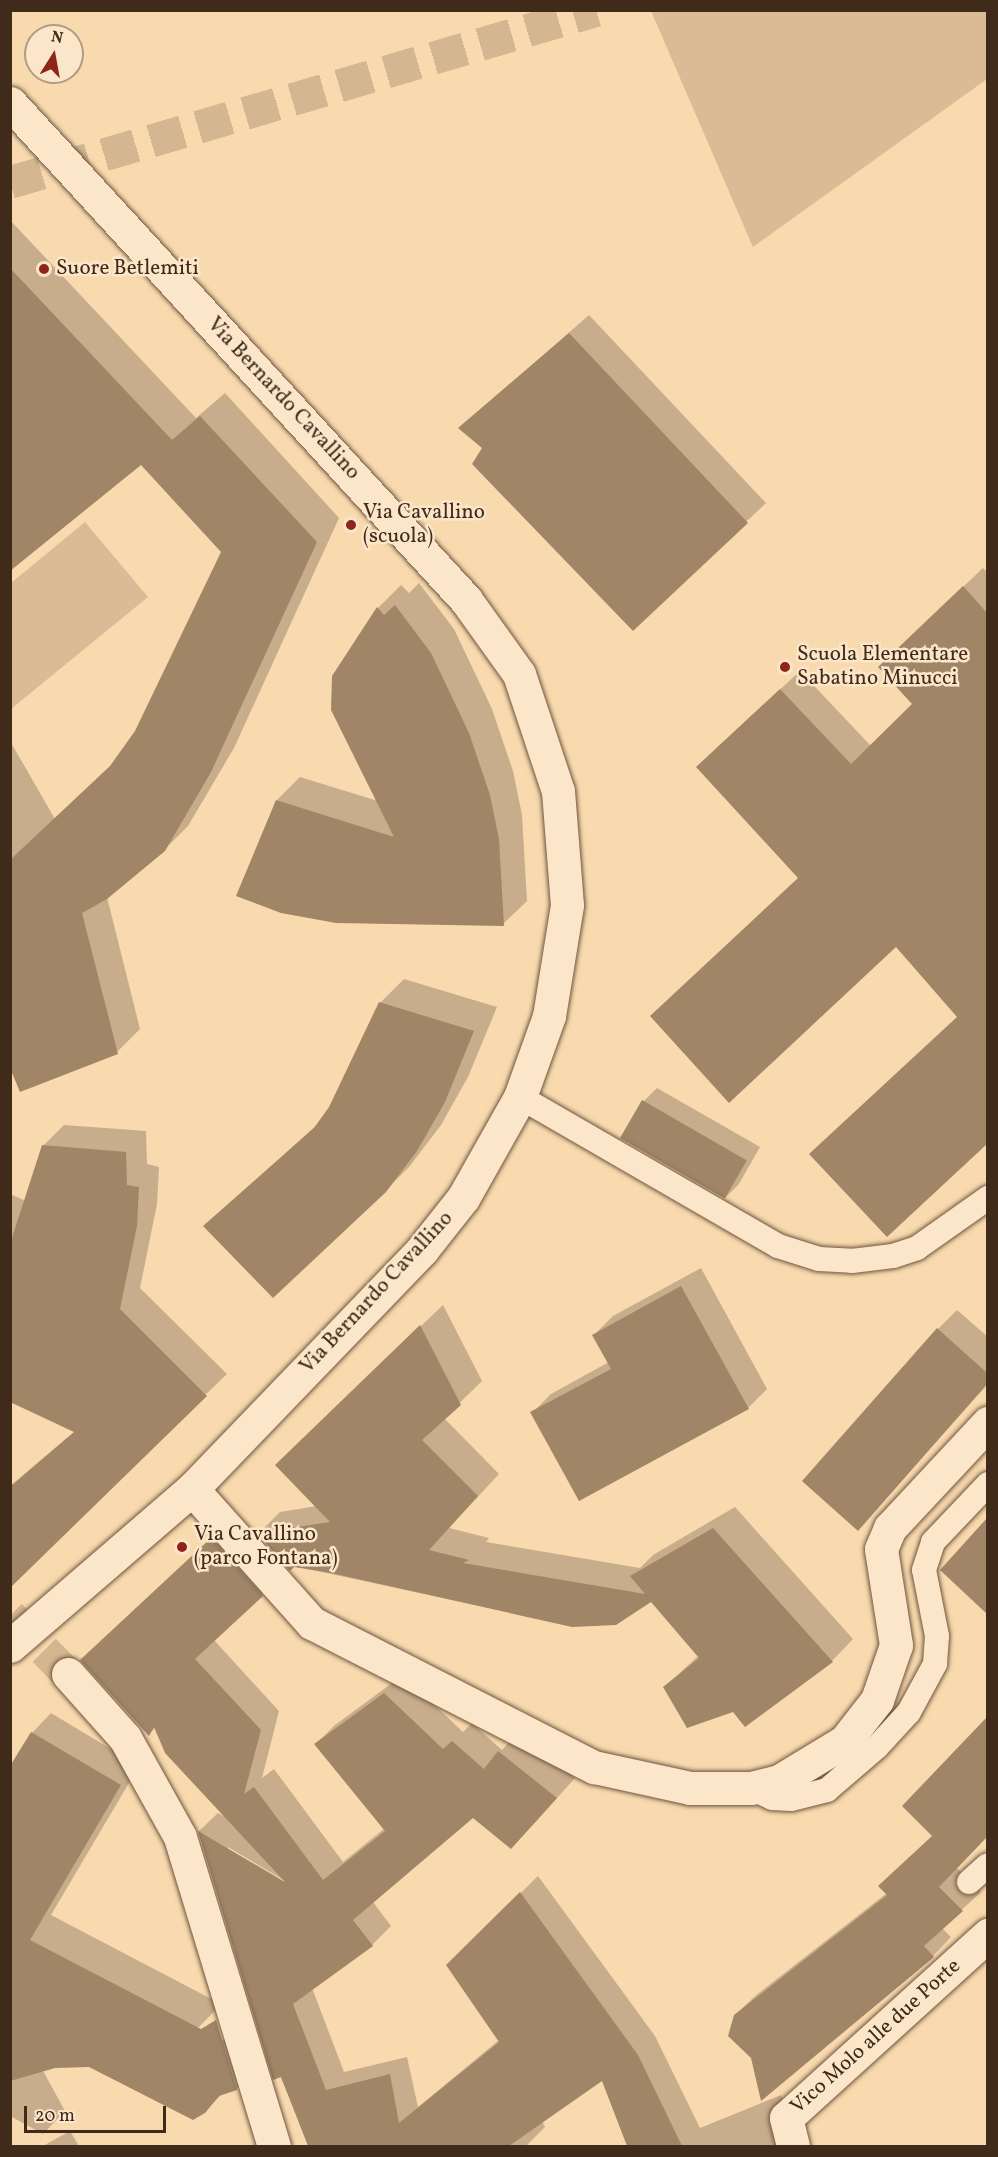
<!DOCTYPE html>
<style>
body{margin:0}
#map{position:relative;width:998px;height:2157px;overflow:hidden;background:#f9d9ae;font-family:Vollkorn,serif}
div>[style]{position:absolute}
.green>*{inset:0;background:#dabb95}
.shadow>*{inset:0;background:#0003}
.building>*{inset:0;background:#a08567;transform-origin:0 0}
.street-tunnel>*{height:33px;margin-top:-16.5px;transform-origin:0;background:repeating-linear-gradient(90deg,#d4b690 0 33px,transparent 0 49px)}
.highway-tunnel>*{height:33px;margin-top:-16.5px;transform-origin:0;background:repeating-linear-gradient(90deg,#d4b690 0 33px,transparent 0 49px)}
.roads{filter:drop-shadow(0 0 2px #6e563f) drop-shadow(0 0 2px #6e563f)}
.lane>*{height:24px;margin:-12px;padding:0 12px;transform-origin:12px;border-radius:12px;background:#fbe6ca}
.street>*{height:33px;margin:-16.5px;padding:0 16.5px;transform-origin:16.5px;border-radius:16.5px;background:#fbe6ca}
.secondary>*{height:33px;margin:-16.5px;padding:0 16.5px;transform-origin:16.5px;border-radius:16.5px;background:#fbe6ca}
.dots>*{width:16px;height:16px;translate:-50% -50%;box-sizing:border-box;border:3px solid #fbe6ca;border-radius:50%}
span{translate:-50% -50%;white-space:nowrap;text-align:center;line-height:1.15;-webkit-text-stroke:5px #fbe6ca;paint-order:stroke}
.poi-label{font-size:21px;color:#402a1a}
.left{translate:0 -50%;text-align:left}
.street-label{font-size:21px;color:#402a1a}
.frame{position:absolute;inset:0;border:12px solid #402a1a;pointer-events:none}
.north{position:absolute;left:24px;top:24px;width:60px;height:60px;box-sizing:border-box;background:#fbe6ca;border:2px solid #b09b84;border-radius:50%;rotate:11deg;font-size:16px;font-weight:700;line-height:24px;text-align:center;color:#402a1a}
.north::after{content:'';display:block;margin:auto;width:21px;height:27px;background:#8f2418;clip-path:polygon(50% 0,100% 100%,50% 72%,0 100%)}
.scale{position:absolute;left:24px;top:2106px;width:142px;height:27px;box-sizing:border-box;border:3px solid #402a1a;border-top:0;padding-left:8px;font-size:18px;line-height:21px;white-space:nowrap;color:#402a1a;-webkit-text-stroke:4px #fbe6ca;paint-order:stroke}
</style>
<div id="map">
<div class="green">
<div style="clip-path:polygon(651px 11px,987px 11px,987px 79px,753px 247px)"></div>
<div style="clip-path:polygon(85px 522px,148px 597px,11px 709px,11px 583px)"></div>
</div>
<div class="shadow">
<div style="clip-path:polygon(10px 220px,196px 418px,225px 393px,339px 518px,234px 748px,188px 826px,164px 850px,107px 897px,140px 1029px,117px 1052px,10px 1064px,10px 741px,55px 819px,114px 763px,136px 732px,222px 552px,141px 463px,10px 571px)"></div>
<div style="clip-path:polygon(589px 315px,766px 503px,633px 629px,484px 448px,460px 428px)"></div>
<div style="clip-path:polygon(983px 568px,988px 573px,988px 1142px,887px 1235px,959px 1016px,897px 945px,800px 877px,717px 748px,800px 671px,871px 746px,914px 704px,899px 648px)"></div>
<div style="clip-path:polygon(419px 583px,454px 629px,492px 709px,513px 771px,522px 815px,527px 901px,503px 924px,277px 800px,300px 777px,378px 801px,333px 677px,378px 608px,401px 585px,409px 593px)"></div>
<div style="clip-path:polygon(404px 979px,497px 1007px,468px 1077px,441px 1125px,409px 1167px,385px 1191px,205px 1226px,321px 1121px,331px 1108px,381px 1002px)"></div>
<div style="clip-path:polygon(657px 1088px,760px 1147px,739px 1184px,726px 1197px,644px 1101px)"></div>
<div style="clip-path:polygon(64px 1125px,146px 1131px,147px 1164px,159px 1167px,157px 1204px,140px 1288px,227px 1374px,10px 1583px,10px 1486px,68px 1437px,87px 1436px,10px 1401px,10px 1194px,26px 1201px,43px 1146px)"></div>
<div style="clip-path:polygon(701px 1268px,767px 1389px,748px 1408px,532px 1413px,551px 1394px,609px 1362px,594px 1335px,613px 1316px)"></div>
<div style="clip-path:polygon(443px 1305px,482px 1381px,444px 1418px,499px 1474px,449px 1528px,489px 1538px,486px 1542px,640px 1568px,653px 1555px,735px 1507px,853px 1639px,832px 1661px,734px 1710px,665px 1687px,699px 1655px,651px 1600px,572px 1626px,294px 1566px,259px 1533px,280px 1512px,317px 1506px,299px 1443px)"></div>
<div style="clip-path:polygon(957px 1310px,988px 1337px,988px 1384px,858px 1529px,938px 1329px)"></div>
<div style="clip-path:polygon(988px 1521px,988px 1612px,942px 1570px)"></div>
<div style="clip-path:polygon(evenodd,228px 1522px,281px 1576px,214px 1640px,279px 1711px,262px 1778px,274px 1769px,343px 1862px,385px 1828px,316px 1744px,335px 1725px,403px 1675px,463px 1732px,472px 1723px,502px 1750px,518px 1733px,575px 1778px,530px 1828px,473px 1816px,373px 1902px,391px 1926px,372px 1945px,312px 1988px,344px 2072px,407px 2057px,418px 2107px,499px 2040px,448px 1965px,538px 1876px,655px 2036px,700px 2128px,781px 2095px,800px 2146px,629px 2146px,603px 2078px,542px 2121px,545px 2127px,526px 2146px,309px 2146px,254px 2012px,199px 1831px,218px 1813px,225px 1817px,156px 1727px,149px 1734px,101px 1641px,228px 1522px,228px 1847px,292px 1885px,290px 1888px,228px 1851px,228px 1847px)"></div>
<div style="clip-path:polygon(51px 1713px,139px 1766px,51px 1915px,221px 2004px,199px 2027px,54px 2067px,41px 2067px,65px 2111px,43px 2134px,10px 2116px,10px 1769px,32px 1733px)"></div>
<div style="clip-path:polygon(988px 1719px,988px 1835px,957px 1868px,981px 1892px,942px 1928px,951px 1937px,933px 1956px,753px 2057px,735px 2015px,755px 1996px,887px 1893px,934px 1835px,904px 1806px)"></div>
<div style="clip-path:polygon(248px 2025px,260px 2065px,237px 2089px,223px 2093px,204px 2112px,168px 2072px)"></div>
<div style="clip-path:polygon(70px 2131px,79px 2146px,43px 2146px)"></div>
</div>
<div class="building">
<div style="clip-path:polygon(10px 268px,172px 440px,200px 416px,317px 542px,211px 772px,165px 851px,107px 899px,82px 913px,118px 1054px,20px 1092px,10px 1068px,10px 860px,110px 766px,135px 731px,221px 552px,141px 465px,10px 571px)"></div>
<div style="clip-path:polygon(569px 333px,748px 523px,633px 631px,472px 464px,482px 448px,458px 428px)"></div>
<div style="clip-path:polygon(963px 586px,987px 613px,987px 1144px,887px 1237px,809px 1154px,957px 1017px,896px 947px,729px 1103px,650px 1016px,798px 878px,696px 767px,780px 689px,851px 764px,912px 704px,878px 667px)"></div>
<div style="clip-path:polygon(395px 605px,431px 653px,469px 733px,490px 795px,499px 839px,504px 926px,336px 923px,281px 913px,236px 896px,276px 800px,394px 837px,331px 710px,332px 676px,377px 607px,384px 615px)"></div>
<div style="clip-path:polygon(379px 1002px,474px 1031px,445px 1102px,417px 1151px,386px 1192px,273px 1298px,203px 1226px,314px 1128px,329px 1107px)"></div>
<div style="left:642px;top:1100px;width:121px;height:44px;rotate:30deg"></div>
<div style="clip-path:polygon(42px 1145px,126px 1152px,127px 1185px,139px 1187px,137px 1226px,120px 1309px,207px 1396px,10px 1588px,10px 1487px,74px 1432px,10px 1402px,10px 1244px)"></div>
<div style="clip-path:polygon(681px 1286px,749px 1409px,579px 1501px,530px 1412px,611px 1369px,592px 1335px)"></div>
<div style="clip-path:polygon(420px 1325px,461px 1405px,422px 1440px,478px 1496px,429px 1550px,469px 1560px,463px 1563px,645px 1594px,630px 1576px,713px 1528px,833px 1662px,745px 1727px,733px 1712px,687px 1728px,663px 1687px,699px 1658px,651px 1602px,616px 1625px,572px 1627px,331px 1573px,294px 1567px,290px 1571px,257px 1533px,330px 1522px,275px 1465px)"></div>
<div style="clip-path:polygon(937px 1328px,987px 1373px,987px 1384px,858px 1531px,802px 1481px)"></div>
<div style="clip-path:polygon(987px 1518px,987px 1614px,940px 1570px)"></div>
<div style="clip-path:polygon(213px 1540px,263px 1596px,195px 1659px,261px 1730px,244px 1794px,254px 1787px,323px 1880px,385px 1831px,314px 1744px,384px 1693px,443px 1749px,452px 1741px,484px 1769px,498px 1751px,557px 1798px,511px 1849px,473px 1818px,353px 1920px,373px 1946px,293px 2004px,326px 2090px,390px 2074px,399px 2123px,499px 2042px,446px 1965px,520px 1892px,638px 2055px,682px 2146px,627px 2146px,602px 2081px,509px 2146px,308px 2146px,281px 2077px,273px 2080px,198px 1831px,285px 1882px,165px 1753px,154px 1727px,149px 1736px,80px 1660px,208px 1541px)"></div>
<div style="clip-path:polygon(987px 1717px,987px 1837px,939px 1887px,963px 1911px,924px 1946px,934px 1957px,761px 2101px,751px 2058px,728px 2036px,734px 2015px,887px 1895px,878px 1886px,932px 1836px,902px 1806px)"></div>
<div style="clip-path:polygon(31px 1732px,121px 1785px,30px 1940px,201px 2029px,216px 2020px,237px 2090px,219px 2096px,205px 2113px,193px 2120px,89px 2067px,55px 2068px,10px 2081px,10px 1766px)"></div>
</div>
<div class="street-tunnel">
<div style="left:10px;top:1615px;width:83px;rotate:45.5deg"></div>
</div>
<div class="highway-tunnel">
<div style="left:10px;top:182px;width:611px;rotate:-16.36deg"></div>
</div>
<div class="roads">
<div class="lane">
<div style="left:520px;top:1097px;width:298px;rotate:30deg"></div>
<div style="left:778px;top:1246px;width:43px;rotate:17.6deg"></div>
<div style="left:819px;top:1259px;width:33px;rotate:3deg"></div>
<div style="left:852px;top:1261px;width:41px;rotate:-7deg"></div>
<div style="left:893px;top:1256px;width:25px;rotate:-18deg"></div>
<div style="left:917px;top:1248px;width:87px;rotate:-35.2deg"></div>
<div style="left:751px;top:1788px;width:23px;rotate:25deg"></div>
<div style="left:772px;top:1798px;width:19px;rotate:3deg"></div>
<div style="left:791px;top:1799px;width:37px;rotate:-14deg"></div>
<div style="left:827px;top:1790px;width:66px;rotate:-40.7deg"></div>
<div style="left:877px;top:1747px;width:47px;rotate:-47.6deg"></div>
<div style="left:909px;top:1712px;width:55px;rotate:-61.6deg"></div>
<div style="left:935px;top:1664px;width:28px;rotate:-86deg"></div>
<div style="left:937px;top:1636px;width:67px;rotate:-101.1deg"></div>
<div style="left:924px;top:1570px;width:29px;rotate:-72deg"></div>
<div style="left:933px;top:1542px;width:80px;rotate:-46.5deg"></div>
<div style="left:969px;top:1882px;width:25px;rotate:-42deg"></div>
</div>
<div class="street">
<div style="left:192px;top:1489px;width:180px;rotate:48.2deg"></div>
<div style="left:312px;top:1623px;width:317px;rotate:27.1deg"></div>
<div style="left:594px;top:1767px;width:98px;rotate:12.3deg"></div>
<div style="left:690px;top:1788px;width:61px"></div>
<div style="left:751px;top:1788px;width:29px;rotate:-14deg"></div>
<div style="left:779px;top:1781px;width:77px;rotate:-31.2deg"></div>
<div style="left:845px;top:1741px;width:52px;rotate:-52deg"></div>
<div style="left:877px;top:1700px;width:58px;rotate:-70.9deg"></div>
<div style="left:896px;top:1645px;width:97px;rotate:-98.9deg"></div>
<div style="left:881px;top:1549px;width:23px;rotate:-67deg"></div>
<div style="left:890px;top:1528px;width:144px;rotate:-47deg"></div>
<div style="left:68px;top:1674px;width:86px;rotate:48.3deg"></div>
<div style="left:125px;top:1738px;width:113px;rotate:60.9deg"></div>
<div style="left:180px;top:1837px;width:323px;rotate:73.1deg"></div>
<div style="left:793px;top:2146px;width:29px;rotate:-104deg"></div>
<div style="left:786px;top:2118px;width:273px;rotate:-42.2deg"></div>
</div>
<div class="secondary">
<div style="left:10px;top:103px;width:674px;rotate:47.46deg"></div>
<div style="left:466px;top:600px;width:91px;rotate:54.4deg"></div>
<div style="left:519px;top:674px;width:123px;rotate:71.6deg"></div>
<div style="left:558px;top:791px;width:114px;rotate:85.5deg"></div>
<div style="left:567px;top:905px;width:112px;rotate:99.2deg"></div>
<div style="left:549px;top:1016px;width:86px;rotate:109.7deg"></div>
<div style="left:520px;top:1097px;width:116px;rotate:119.4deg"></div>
<div style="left:463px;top:1198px;width:66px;rotate:128.3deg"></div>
<div style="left:422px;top:1250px;width:332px;rotate:133.9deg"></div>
<div style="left:192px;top:1489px;width:240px;rotate:139.2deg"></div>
</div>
</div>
<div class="dots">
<div style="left:44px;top:269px;background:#8f2418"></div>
<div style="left:351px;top:525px;background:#8f2418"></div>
<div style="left:785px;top:667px;background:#8f2418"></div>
<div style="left:182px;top:1547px;background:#8f2418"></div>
</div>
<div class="poi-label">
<span class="left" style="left:56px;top:269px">Suore Betlemiti</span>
<span class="left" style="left:363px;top:525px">Via Cavallino<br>(scuola)</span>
<span class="left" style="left:797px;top:667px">Scuola Elementare<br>Sabatino Minucci</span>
<span class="left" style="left:194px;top:1547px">Via Cavallino<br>(parco Fontana)</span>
</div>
<div class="street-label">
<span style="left:283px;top:399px;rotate:47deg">Via Bernardo Cavallino</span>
<span style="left:377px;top:1293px;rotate:-47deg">Via Bernardo Cavallino</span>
<span style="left:876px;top:2037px;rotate:-42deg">Vico Molo alle due Porte</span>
</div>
<div class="frame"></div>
<div class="north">N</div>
<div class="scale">20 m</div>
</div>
